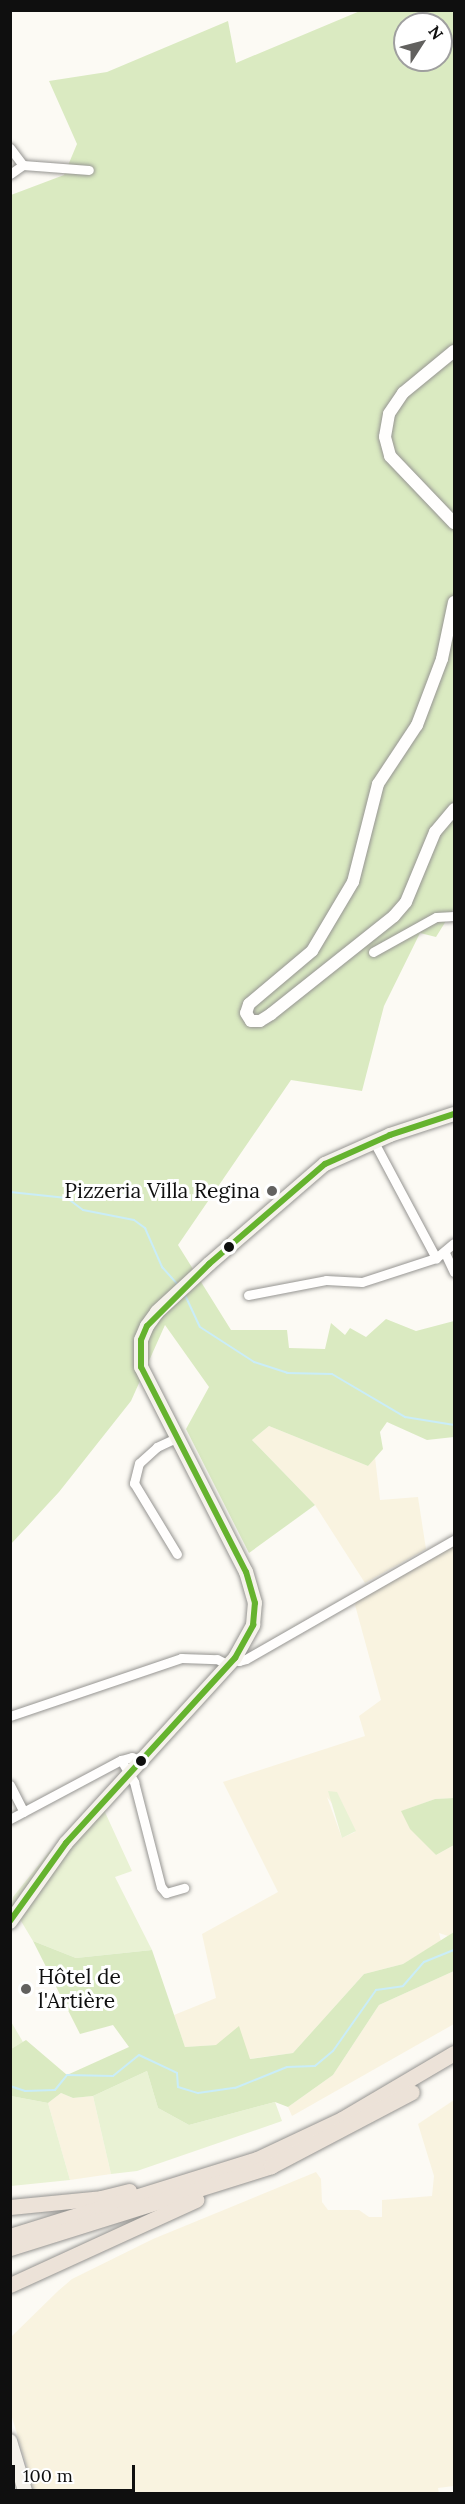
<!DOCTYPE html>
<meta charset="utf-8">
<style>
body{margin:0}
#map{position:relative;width:465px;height:2504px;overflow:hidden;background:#fcfaf4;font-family:Lora,serif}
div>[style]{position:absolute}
.farmland>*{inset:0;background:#f9f3e0}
.green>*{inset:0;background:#e9f2d4}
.forest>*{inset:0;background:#daeac1}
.stream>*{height:2px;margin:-1px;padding:0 1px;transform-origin:1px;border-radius:1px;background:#caedf8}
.roads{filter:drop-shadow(0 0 2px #969592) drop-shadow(0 0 2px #969592)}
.minor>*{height:9px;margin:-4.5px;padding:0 4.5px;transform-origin:4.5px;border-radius:4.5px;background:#fffefd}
.tertiary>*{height:12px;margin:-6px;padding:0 6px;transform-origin:6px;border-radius:6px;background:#fffefd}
.secondary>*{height:14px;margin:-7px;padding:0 7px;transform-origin:7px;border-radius:7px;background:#f5f2eb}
.trunk>*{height:15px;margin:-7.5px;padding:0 7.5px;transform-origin:7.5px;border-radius:7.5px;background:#ece2d8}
.bus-1>*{height:6px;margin:-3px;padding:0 3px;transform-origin:3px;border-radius:3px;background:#65b32e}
.dots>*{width:16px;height:16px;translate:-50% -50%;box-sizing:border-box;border:3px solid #fff;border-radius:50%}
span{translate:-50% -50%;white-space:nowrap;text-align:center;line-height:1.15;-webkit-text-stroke:6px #fff;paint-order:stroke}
.poi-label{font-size:21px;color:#0f0f0f}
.right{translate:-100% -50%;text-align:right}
.left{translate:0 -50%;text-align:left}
.frame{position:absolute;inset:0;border:12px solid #0f0f0f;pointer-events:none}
.north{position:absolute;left:393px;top:12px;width:60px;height:60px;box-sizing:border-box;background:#fff;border:2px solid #9f9f9f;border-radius:50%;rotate:54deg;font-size:16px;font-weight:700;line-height:24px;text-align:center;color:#0f0f0f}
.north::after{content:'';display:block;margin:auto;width:21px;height:27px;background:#62615f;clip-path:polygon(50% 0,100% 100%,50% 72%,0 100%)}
.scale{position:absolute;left:12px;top:2465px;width:123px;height:27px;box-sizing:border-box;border:3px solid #0f0f0f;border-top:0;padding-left:8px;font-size:18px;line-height:21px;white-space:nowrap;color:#0f0f0f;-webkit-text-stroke:4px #fff;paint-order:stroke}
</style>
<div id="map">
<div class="farmland">
<div style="clip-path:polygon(269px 1426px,368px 1466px,375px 1457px,380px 1500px,418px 1497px,426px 1549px,365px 1583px,315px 1505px,252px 1440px)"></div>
<div style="clip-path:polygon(evenodd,454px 1546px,454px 1798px,435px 1799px,402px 1811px,436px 1855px,454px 1845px,454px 1932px,448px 1936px,439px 1933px,441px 1941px,403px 1964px,364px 1974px,293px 2053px,249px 2059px,216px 2045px,185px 2047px,174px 2015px,216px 1998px,202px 1934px,278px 1892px,223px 1782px,365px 1736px,359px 1716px,381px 1700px,355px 1605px,357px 1599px,454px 1546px,327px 1797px,355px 1832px,342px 1838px,327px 1797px)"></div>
<div style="clip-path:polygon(454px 1971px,454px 2024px,292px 2116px,288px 2107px,333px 2075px,379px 2005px)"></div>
<div style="clip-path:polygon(61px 2093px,73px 2098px,93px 2096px,111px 2174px,70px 2180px,48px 2103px)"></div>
<div style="clip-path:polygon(454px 2100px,454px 2486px,438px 2488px,439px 2494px,35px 2493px,11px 2414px,11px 2337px,58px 2291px,72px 2279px,153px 2239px,316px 2172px,321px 2179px,322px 2202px,328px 2210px,359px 2210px,369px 2217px,382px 2217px,382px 2200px,432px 2196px,434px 2176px,418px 2124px)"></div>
</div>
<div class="green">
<div style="clip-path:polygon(328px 1791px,337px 1792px,356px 1831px,342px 1838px)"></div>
<div style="clip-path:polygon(104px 1810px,132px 1871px,115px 1877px,152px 1950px,76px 1958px,33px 1941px,12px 1906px,13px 1897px,49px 1852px)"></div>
<div style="clip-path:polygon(10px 2020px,23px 2042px,11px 2049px,10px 2049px)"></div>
<div style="clip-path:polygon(147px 2071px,158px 2108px,189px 2125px,275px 2102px,282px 2121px,137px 2171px,111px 2174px,93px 2096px)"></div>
<div style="clip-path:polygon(11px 2096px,48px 2103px,70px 2180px,11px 2186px)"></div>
</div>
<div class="forest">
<div style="clip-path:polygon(evenodd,360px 11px,454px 11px,454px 908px,436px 937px,420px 933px,384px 1006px,362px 1091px,291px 1080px,178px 1245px,231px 1330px,287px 1330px,289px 1348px,325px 1349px,331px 1323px,345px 1335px,350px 1328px,366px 1337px,386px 1319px,416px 1331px,454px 1321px,454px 1437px,427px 1440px,387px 1422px,380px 1432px,383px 1449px,368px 1466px,269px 1426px,252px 1440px,315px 1505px,249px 1553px,186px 1429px,209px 1387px,165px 1325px,131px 1401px,59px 1492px,11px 1544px,11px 195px,64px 175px,77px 144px,49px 81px,107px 72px,228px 21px,236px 63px,360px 11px,405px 24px,441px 24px,441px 60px,405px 60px,405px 24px)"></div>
<div style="clip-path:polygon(454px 1798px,454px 1845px,436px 1855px,410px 1829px,401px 1811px,435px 1799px)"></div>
<div style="clip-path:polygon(454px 1932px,454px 1971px,379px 2005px,333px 2075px,288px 2107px,275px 2102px,189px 2125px,158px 2108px,147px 2071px,93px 2096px,73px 2098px,61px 2093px,48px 2103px,11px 2096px,11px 2049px,26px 2040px,67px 2075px,129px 2047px,113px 2025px,80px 2034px,33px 1941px,76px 1958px,152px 1950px,185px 2047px,216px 2045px,239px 2026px,250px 2059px,293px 2053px,364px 1974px,403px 1964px)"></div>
</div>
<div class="stream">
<div style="left:10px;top:1192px;width:57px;rotate:6deg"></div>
<div style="left:67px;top:1198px;width:20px;rotate:37deg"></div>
<div style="left:83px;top:1210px;width:52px;rotate:11.1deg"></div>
<div style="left:134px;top:1220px;width:14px;rotate:36deg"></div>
<div style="left:145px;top:1228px;width:43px;rotate:66.4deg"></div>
<div style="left:162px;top:1267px;width:24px;rotate:48deg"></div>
<div style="left:185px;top:1295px;width:35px;rotate:65deg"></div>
<div style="left:200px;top:1327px;width:64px;rotate:32.9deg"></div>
<div style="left:254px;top:1362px;width:35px;rotate:18deg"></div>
<div style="left:287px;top:1373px;width:45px;rotate:1.3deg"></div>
<div style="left:332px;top:1374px;width:85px;rotate:30.5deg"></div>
<div style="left:405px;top:1417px;width:50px;rotate:9.3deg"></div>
<div style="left:10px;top:2086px;width:16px;rotate:18deg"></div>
<div style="left:25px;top:2091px;width:30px;rotate:-2deg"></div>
<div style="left:55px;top:2090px;width:19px;rotate:-51deg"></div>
<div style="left:67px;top:2075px;width:46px;rotate:1.2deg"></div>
<div style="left:113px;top:2076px;width:33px;rotate:-39deg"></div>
<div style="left:139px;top:2055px;width:42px;rotate:25.3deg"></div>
<div style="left:177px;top:2073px;width:14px;rotate:86deg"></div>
<div style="left:178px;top:2087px;width:21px;rotate:17deg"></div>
<div style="left:198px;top:2093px;width:37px;rotate:-8deg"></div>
<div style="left:235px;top:2088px;width:56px;rotate:-22deg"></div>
<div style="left:287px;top:2067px;width:28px;rotate:-2deg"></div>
<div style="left:315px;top:2066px;width:23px;rotate:-40deg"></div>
<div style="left:333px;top:2051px;width:75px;rotate:-54.8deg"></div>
<div style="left:376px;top:1990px;width:27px;rotate:-8deg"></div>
<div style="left:403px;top:1986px;width:32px;rotate:-49deg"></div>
<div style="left:424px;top:1962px;width:32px;rotate:-22deg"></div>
</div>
<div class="roads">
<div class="minor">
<div style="left:10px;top:148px;width:21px;rotate:53deg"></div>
<div style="left:10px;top:174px;width:16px;rotate:-35deg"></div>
<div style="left:23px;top:165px;width:66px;rotate:4.3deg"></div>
<div style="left:373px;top:952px;width:72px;rotate:-29.1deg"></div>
<div style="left:436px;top:917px;width:18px;rotate:-3deg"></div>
<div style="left:374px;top:1142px;width:132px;rotate:61.9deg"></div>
<div style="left:436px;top:1258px;width:23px;rotate:-40deg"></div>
<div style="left:445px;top:1253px;width:21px;rotate:65deg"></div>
<div style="left:248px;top:1295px;width:79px;rotate:-10.9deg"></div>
<div style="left:326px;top:1280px;width:36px;rotate:3deg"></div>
<div style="left:362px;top:1282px;width:78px;rotate:-18deg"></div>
<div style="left:176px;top:1438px;width:21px;rotate:155deg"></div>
<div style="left:157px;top:1447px;width:24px;rotate:138deg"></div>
<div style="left:139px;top:1463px;width:21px;rotate:104deg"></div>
<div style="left:134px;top:1483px;width:83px;rotate:58.8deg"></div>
<div style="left:235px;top:1658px;width:5px;rotate:37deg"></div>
<div style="left:239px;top:1661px;width:7px;rotate:-16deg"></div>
<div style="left:246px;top:1659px;width:240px;rotate:-29.8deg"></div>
<div style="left:10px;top:1716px;width:181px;rotate:-18.7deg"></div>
<div style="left:181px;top:1658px;width:36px;rotate:2deg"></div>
<div style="left:217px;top:1659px;width:13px;rotate:27deg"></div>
<div style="left:121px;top:1760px;width:26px;rotate:59deg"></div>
<div style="left:134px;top:1782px;width:108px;rotate:75.6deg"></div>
<div style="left:161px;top:1887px;width:8px;rotate:50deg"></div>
<div style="left:166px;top:1893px;width:19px;rotate:-16deg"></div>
<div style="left:10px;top:1785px;width:30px;rotate:63deg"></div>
<div style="left:10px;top:1819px;width:126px;rotate:-28deg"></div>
<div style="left:121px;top:1760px;width:11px;rotate:-15deg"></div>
<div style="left:132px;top:1757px;width:9px;rotate:27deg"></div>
</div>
<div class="tertiary">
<div style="left:454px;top:351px;width:66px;rotate:140.5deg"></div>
<div style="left:403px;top:393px;width:25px;rotate:124deg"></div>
<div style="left:389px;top:414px;width:23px;rotate:100deg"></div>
<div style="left:385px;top:437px;width:20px;rotate:75deg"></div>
<div style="left:390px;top:456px;width:93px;rotate:46.3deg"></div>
<div style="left:454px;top:602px;width:58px;rotate:101.9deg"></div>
<div style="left:442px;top:659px;width:71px;rotate:110.7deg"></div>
<div style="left:417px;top:725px;width:71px;rotate:123.5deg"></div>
<div style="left:378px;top:784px;width:101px;rotate:104.3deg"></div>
<div style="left:353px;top:882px;width:80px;rotate:120.7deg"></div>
<div style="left:312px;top:951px;width:82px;rotate:139.9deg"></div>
<div style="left:249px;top:1004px;width:9px;rotate:108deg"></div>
<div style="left:246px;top:1013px;width:9px;rotate:58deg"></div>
<div style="left:251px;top:1021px;width:9px"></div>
<div style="left:260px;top:1021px;width:13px;rotate:-32deg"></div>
<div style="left:271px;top:1014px;width:157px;rotate:-38.5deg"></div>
<div style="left:394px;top:916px;width:18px;rotate:-49deg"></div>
<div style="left:406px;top:902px;width:76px;rotate:-67.5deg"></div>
<div style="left:435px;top:832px;width:30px;rotate:-50deg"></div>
</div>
<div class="secondary">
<div style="left:10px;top:1922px;width:97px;rotate:-54.7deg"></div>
<div style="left:66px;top:1843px;width:251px;rotate:-47.6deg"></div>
<div style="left:235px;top:1658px;width:38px;rotate:-61deg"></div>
<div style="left:253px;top:1625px;width:22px;rotate:-85deg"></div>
<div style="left:255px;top:1603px;width:32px;rotate:-106deg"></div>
<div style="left:246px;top:1572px;width:230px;rotate:-117.1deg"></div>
<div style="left:141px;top:1367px;width:27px;rotate:-90deg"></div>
<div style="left:141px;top:1340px;width:15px;rotate:-67deg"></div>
<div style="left:147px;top:1326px;width:17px;rotate:-54deg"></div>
<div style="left:157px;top:1312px;width:71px;rotate:-42.7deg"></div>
<div style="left:209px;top:1264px;width:153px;rotate:-40.8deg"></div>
<div style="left:325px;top:1164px;width:71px;rotate:-24deg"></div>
<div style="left:390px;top:1135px;width:67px;rotate:-18.2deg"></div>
<div style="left:10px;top:2441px;width:55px;rotate:73.2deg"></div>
</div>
<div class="trunk">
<div style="left:10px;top:2207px;width:91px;rotate:-5.6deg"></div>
<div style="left:101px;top:2198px;width:29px;rotate:-14deg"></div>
<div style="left:10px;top:2236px;width:259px;rotate:-17.3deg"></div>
<div style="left:257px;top:2159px;width:94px;rotate:-25.2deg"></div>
<div style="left:342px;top:2119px;width:130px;rotate:-30.5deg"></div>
<div style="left:10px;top:2248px;width:274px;rotate:-17.4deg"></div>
<div style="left:271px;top:2166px;width:159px;rotate:-27.7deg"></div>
<div style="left:10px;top:2285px;width:205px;rotate:-24.6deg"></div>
</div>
</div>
<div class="bus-1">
<div style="left:10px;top:1921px;width:96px;rotate:-54.3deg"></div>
<div style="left:66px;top:1843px;width:251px;rotate:-47.6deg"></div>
<div style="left:235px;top:1658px;width:38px;rotate:-61deg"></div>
<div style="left:253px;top:1625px;width:22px;rotate:-85deg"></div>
<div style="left:255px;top:1603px;width:32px;rotate:-106deg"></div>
<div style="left:246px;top:1572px;width:230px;rotate:-117.1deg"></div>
<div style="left:141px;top:1367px;width:27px;rotate:-90deg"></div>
<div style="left:141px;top:1340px;width:15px;rotate:-67deg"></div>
<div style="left:147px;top:1326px;width:88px;rotate:-45deg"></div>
<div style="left:209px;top:1264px;width:153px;rotate:-40.8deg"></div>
<div style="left:325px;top:1164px;width:71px;rotate:-24deg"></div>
<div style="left:390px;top:1135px;width:67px;rotate:-18.2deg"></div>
</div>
<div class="dots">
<div style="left:272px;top:1191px;background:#62615f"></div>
<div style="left:229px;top:1247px;background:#0f0f0f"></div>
<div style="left:141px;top:1761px;background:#0f0f0f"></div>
<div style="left:26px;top:1989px;background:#62615f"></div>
</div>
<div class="poi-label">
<span class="right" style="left:260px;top:1191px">Pizzeria Villa Regina</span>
<span class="left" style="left:38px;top:1989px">Hôtel de<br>l'Artière</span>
</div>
<div class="frame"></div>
<div class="north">N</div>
<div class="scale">100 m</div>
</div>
